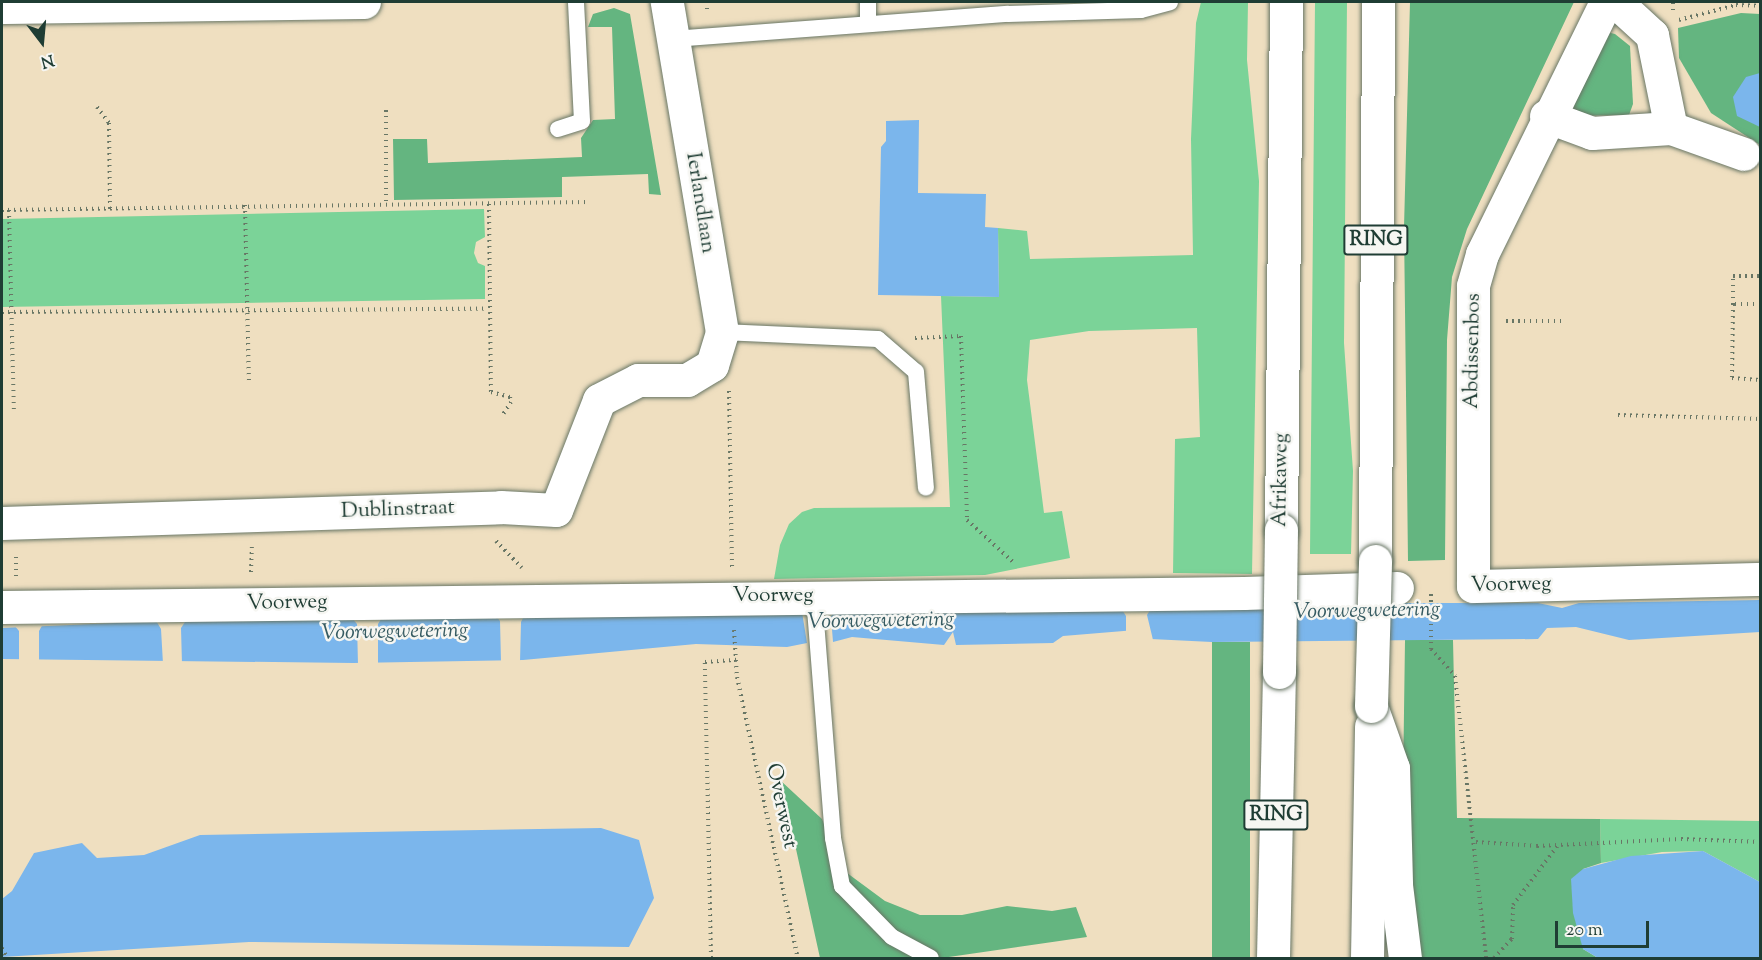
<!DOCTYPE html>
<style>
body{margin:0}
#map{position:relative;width:1762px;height:960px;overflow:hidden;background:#efdfc0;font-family:"Sorts Mill Goudy",serif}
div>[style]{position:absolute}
.green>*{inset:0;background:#7bd398}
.forest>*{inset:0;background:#64b580;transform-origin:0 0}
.water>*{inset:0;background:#7bb6ec}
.pier>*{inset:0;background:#efdfc0}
.path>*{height:4px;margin-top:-2px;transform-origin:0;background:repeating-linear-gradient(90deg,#687665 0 1.5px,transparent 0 6px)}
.roads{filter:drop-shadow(0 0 2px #687665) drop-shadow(0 0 2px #687665)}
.service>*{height:16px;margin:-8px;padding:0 8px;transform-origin:8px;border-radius:8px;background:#fff}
.minor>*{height:33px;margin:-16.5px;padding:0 16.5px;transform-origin:16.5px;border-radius:16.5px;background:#fff}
.primary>*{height:33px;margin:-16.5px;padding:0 16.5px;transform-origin:16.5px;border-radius:16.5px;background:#fff}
.bridges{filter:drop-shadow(0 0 2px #687665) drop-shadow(0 0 2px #687665)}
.primary-bridge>*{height:33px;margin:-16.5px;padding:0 16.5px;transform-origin:16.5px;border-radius:16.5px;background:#fff}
span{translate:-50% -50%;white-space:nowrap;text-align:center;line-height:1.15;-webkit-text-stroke:5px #f6f6f2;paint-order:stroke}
.shield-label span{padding:2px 4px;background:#f6f6f2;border:2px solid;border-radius:4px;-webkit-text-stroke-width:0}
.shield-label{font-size:20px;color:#1f3d34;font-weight:700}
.street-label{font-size:21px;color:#1f3d34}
.water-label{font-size:22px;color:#365b62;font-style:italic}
.frame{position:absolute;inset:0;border:3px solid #1f3d34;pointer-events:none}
.north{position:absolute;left:12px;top:12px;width:60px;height:60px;-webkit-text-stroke:4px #f6f6f2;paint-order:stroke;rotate:164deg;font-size:16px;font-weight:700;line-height:24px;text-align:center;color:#1f3d34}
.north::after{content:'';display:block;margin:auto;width:21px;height:27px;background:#1f3d34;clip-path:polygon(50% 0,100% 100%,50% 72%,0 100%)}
.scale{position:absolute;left:1555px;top:921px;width:94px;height:27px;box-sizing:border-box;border:3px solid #1f3d34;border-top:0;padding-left:8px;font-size:18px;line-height:21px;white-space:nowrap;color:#1f3d34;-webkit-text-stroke:4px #f6f6f2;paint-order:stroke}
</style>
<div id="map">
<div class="green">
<div style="clip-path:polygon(1201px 2px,1248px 2px,1247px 60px,1259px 181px,1252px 574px,1173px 573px,1175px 439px,1200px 437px,1197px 328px,1089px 331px,1030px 340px,1027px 380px,1044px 513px,1062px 511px,1070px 558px,985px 575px,774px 579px,780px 545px,789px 524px,802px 512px,814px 508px,950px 507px,941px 296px,999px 297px,998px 228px,1027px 231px,1030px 259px,1193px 255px,1191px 139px,1196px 23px)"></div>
<div style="clip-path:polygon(1315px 2px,1347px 2px,1344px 343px,1353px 471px,1351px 554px,1310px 554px)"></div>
<div style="clip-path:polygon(484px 209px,485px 237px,476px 242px,474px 253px,478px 263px,485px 266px,485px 299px,2px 307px,2px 219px)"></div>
<div style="clip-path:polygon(1600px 819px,1760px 821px,1760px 882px,1703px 851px,1662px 852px,1601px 863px)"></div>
</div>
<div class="forest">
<div style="clip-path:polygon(1410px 2px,1574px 2px,1467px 229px,1452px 277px,1447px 340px,1445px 560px,1408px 561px,1404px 227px)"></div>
<div style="clip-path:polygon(614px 8px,630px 14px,661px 195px,649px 194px,648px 174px,562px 177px,562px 197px,394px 200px,393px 139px,427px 139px,428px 163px,582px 157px,581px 138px,593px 120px,615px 119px,612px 27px,588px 27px,593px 14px)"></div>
<div style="clip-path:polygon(1741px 13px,1760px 14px,1760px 145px,1711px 113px,1679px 58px,1678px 28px)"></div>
<div style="clip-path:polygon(1602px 31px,1615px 34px,1630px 46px,1633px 104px,1629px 115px,1558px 116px)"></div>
<div style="clip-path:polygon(1405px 640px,1453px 640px,1457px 818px,1600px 819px,1601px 863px,1583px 869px,1583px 949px,1598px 958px,1417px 958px,1403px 784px)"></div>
<div style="left:1212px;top:642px;width:38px;height:316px"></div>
<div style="clip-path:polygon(781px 781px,822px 819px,843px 870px,885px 901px,920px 915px,962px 915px,1007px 906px,1052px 911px,1076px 907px,1087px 937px,942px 958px,820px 958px)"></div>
</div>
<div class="water">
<div style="clip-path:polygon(1760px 73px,1760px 127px,1737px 116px,1733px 97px,1746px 77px)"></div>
<div style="clip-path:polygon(919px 120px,918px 193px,986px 194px,985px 227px,998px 228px,999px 297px,878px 295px,881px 147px,886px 141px,886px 121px)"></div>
<div style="clip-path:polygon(1351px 598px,1405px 603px,1538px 603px,1562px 608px,1579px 603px,1760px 600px,1760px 632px,1629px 640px,1576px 627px,1547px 628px,1538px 639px,1212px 642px,1151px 639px,1148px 629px,1063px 636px,1053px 643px,956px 645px,953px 632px,944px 645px,852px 637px,833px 642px,831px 617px,834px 610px)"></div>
<div style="clip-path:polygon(802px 612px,807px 643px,787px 647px,696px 644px,523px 660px,353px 663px,2px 659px,2px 628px,138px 622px)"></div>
<div style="clip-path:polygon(601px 828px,639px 840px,654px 898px,629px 947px,249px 942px,2px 957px,2px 899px,12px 891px,34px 853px,82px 843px,97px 858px,144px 855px,200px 835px)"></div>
<div style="clip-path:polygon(1703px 851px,1760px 882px,1760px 958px,1598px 958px,1583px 949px,1573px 913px,1571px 879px,1583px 869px,1631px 856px)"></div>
</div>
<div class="pier">
<div style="clip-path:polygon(1117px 602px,1155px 602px,1147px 615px,1153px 640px,1148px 640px,1146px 632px,1126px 634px,1126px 616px)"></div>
<div style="clip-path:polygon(525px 614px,521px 622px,520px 662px,501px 662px,500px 621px,495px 615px)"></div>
<div style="clip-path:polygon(383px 616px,378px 624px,378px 664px,358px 665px,357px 624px,351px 617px)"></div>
<div style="clip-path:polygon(155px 619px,187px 619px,181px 628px,182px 664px,163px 664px,161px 629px)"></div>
<div style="clip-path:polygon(43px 624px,39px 631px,39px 664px,19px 663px,19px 631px,14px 625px)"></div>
</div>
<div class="path">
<div style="left:707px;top:2px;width:11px;rotate:90deg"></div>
<div style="left:1673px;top:10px;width:8px;rotate:-90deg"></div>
<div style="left:1679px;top:20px;width:59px;rotate:-14.7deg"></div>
<div style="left:1736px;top:5px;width:24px;rotate:2deg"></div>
<div style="left:97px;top:107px;width:20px;rotate:53deg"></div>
<div style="left:109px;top:123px;width:86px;rotate:89.3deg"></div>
<div style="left:386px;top:110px;width:95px;rotate:90deg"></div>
<div style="left:489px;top:204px;width:188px;rotate:89.4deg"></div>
<div style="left:491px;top:392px;width:20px;rotate:15deg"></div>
<div style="left:510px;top:397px;width:5px;rotate:79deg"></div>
<div style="left:511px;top:402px;width:17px;rotate:123deg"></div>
<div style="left:245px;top:205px;width:176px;rotate:88.7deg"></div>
<div style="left:2px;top:210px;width:588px;rotate:-0.78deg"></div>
<div style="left:9px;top:210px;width:202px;rotate:88.6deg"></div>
<div style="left:1733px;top:304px;width:28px;rotate:-90deg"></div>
<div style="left:1733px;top:276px;width:27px"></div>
<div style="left:1760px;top:304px;width:27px;rotate:180deg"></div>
<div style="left:1733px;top:304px;width:74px;rotate:90.8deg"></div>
<div style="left:1732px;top:378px;width:28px;rotate:4deg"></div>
<div style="left:2px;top:312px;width:486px;rotate:-0.4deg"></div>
<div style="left:1506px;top:321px;width:56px"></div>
<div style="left:915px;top:338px;width:46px;rotate:-2.5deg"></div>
<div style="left:961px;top:336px;width:184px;rotate:88.1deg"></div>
<div style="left:967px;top:520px;width:62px;rotate:42.4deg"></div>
<div style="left:729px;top:391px;width:177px;rotate:89deg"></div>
<div style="left:1618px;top:415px;width:142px;rotate:1.6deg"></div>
<div style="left:496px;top:541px;width:37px;rotate:46deg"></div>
<div style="left:251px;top:572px;width:25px;rotate:-88deg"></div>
<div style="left:16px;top:576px;width:23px;rotate:-90deg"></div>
<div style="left:1431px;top:594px;width:55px;rotate:90deg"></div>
<div style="left:1431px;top:649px;width:36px;rotate:48deg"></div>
<div style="left:1455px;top:676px;width:284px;rotate:83.7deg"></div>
<div style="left:734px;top:630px;width:47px;rotate:86.3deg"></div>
<div style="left:737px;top:677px;width:288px;rotate:77.8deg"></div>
<div style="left:1476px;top:842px;width:61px;rotate:3.8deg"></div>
<div style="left:1537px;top:846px;width:144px;rotate:-2.8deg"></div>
<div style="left:1681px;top:839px;width:79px;rotate:2.2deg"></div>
<div style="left:2px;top:948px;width:11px;rotate:63deg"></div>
<div style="left:711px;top:958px;width:296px;rotate:-91.2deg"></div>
<div style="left:705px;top:662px;width:32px;rotate:-4deg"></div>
<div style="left:1494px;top:958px;width:26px;rotate:-47deg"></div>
<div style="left:1512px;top:939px;width:34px;rotate:-88deg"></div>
<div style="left:1513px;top:905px;width:75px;rotate:-53.1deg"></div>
</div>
<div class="roads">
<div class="service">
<div style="left:868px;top:23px;width:21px;rotate:-90deg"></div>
<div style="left:673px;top:39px;width:336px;rotate:-4.3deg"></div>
<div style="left:1008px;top:14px;width:133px;rotate:-1.7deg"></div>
<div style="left:1141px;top:10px;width:30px;rotate:-15deg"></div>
<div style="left:558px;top:129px;width:25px;rotate:-18deg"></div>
<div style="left:582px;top:121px;width:119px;rotate:-92.9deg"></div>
<div style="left:722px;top:332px;width:156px;rotate:2.6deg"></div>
<div style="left:878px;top:339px;width:50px;rotate:41deg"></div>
<div style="left:916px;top:372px;width:116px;rotate:85.1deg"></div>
<div style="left:814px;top:596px;width:243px;rotate:85.5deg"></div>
<div style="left:833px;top:838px;width:49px;rotate:79.4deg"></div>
<div style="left:842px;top:886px;width:71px;rotate:45.6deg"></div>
<div style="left:892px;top:937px;width:44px;rotate:28.3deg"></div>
</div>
<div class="minor">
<div style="left:1606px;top:2px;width:281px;rotate:116.2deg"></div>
<div style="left:1482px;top:254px;width:33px;rotate:106deg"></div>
<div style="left:1473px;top:286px;width:300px;rotate:90deg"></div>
<div style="left:1473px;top:586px;width:287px;rotate:-1.4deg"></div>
<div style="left:1616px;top:2px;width:49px;rotate:42.5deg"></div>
<div style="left:1652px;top:35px;width:95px;rotate:78.5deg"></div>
<div style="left:2px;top:7px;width:362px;rotate:-0.8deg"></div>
<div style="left:1546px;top:116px;width:49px;rotate:20.3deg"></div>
<div style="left:1592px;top:133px;width:79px;rotate:-3.6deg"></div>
<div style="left:1671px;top:128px;width:77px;rotate:19.6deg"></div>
<div style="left:2px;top:523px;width:499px;rotate:-1.8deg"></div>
<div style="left:501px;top:507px;width:55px;rotate:3.1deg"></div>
<div style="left:556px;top:510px;width:118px;rotate:-68.6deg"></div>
<div style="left:599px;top:400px;width:44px;rotate:-27.1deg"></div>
<div style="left:638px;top:380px;width:49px"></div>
<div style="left:687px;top:380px;width:29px;rotate:-31deg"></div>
<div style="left:712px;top:365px;width:34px;rotate:-73deg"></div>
<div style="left:722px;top:332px;width:335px;rotate:-99.5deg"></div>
<div style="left:2px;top:607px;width:1242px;rotate:-0.65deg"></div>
<div style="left:1244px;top:593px;width:153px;rotate:-1.9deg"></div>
</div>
<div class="primary">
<div style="left:1281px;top:530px;width:528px;rotate:-89.46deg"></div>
<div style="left:1375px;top:561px;width:559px;rotate:-89.69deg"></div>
<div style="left:1371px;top:706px;width:66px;rotate:70.5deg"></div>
<div style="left:1393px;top:768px;width:117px;rotate:88.5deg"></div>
<div style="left:1396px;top:885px;width:74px;rotate:83deg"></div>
<div style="left:1273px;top:958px;width:286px;rotate:-88.8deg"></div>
<div style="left:1367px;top:958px;width:232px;rotate:-89deg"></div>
</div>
</div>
<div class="bridges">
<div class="primary-bridge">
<div style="left:1279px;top:672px;width:142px;rotate:-89.2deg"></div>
<div style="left:1371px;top:706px;width:145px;rotate:-88.4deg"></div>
</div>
</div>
<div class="shield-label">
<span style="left:1376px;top:240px">RING</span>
<span style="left:1276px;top:815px">RING</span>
</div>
<div class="street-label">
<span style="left:700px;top:203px;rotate:81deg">Ierlandlaan</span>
<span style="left:1473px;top:351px;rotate:-89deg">Abdissenbos</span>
<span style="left:1281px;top:480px;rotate:-89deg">Afrikaweg</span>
<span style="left:398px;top:510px;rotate:-2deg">Dublinstraat</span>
<span style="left:1511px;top:585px;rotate:-1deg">Voorweg</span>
<span style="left:773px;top:596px">Voorweg</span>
<span style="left:287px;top:603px;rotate:-1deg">Voorweg</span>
<span style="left:781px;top:806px;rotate:78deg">Overwest</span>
</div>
<div class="water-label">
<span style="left:1367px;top:612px;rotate:-1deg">Voorwegwetering</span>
<span style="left:881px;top:622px;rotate:-1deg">Voorwegwetering</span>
<span style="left:395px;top:633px;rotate:-1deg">Voorwegwetering</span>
</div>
<div class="frame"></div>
<div class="north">N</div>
<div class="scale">20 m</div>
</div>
